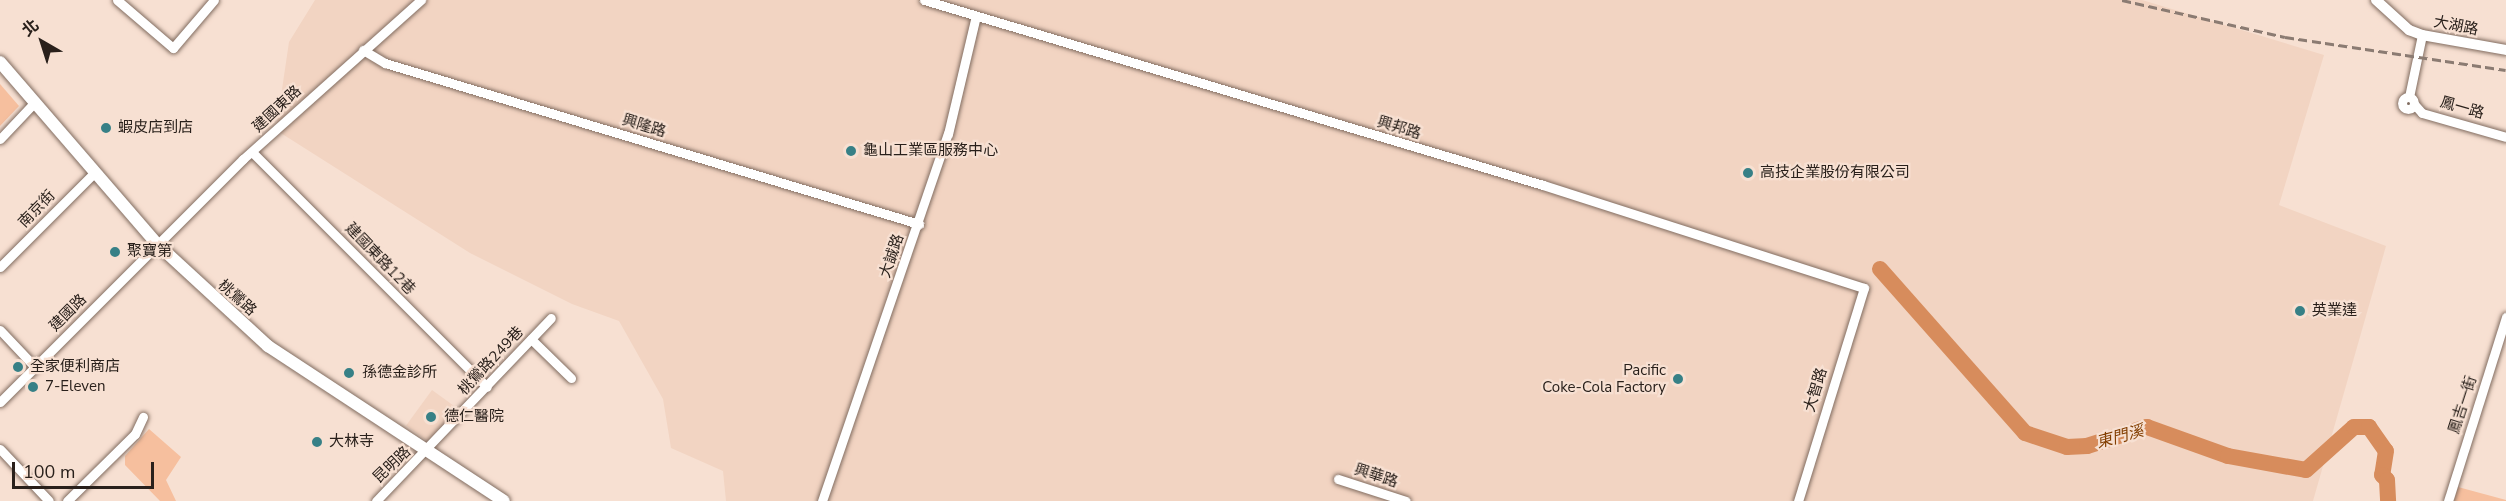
<!DOCTYPE html>
<meta charset="utf-8">
<style>
body{margin:0}
#map{position:relative;width:2506px;height:501px;overflow:hidden;background:#f7e0d2;font-family:"Nunito Sans","Noto Sans TC",sans-serif}
div>[style]{position:absolute}
.built>*{inset:0;background:#f2d4c2;transform-origin:0 0}
.green>*{inset:0;background:#f6bf9e}
.river>*{height:16px;margin:-8px;padding:0 8px;transform-origin:8px;border-radius:8px;background:#d78c5c}
.roads{filter:drop-shadow(0 0 2px #816c60) drop-shadow(0 0 2px #816c60)}
.minor>*{height:9px;margin:-4.5px;padding:0 4.5px;transform-origin:4.5px;border-radius:4.5px;background:#fff}
.minor>.ring{margin:-4.5px;padding:0;box-sizing:content-box;background:none;border:9px solid #fff;border-radius:50%}
.tertiary>*{height:10px;margin:-5px;padding:0 5px;transform-origin:5px;border-radius:5px;background:#fff}
.secondary>*{height:12px;margin:-6px;padding:0 6px;transform-origin:6px;border-radius:6px;background:#fff}
.rail>*{height:3px;margin-top:-1.5px;transform-origin:0;background:repeating-linear-gradient(90deg,#8b7b72 0 9px,transparent 0 13.5px)}
.dots>*{width:16px;height:16px;translate:-50% -50%;box-sizing:border-box;border:3px solid #f7e0d2;border-radius:50%}
span{translate:-50% -50%;white-space:nowrap;text-align:center;line-height:1.15;-webkit-text-stroke:4.5px #f7e0d2;paint-order:stroke}
.street-label{font-size:15px;color:#29201b}
.poi-label{font-size:15px;color:#29201b}
.left{translate:0 -50%;text-align:left}
.right{translate:-100% -50%;text-align:right}
.water-label{font-size:16px;color:#823e00;font-style:italic}
.north{position:absolute;left:12px;top:12px;width:60px;height:60px;-webkit-text-stroke:4px #f7e0d2;paint-order:stroke;rotate:321deg;font-size:16px;font-weight:700;line-height:24px;text-align:center;color:#29201b}
.north::after{content:'';display:block;margin:auto;width:21px;height:27px;background:#29201b;clip-path:polygon(50% 0,100% 100%,50% 72%,0 100%)}
.scale{position:absolute;left:12px;top:462px;width:142px;height:27px;box-sizing:border-box;border:3px solid #29201b;border-top:0;padding-left:8px;font-size:18px;line-height:21px;white-space:nowrap;color:#29201b;-webkit-text-stroke:4px #f7e0d2;paint-order:stroke}
</style>
<div id="map">
<div class="built">
<div style="clip-path:polygon(315px 0,2142px 0,2324px 55px,2279px 205px,2386px 246px,2313px 501px,726px 501px,723px 471px,671px 448px,663px 399px,619px 321px,572px 304px,470px 253px,276px 130px,289px 42px)"></div>
<div style="left:432px;top:390px;width:32px;height:44px;rotate:36deg"></div>
</div>
<div class="green">
<div style="clip-path:polygon(0 84px,19px 106px,0 126px)"></div>
<div style="clip-path:polygon(149px 429px,181px 457px,166px 480px,176px 501px,160px 501px,125px 465px,125px 456px)"></div>
<div style="clip-path:polygon(2458px 487px,2506px 500px,2506px 501px,2454px 501px)"></div>
</div>
<div class="river">
<div style="left:1880px;top:269px;width:219px;rotate:48.5deg"></div>
<div style="left:2025px;top:433px;width:44px;rotate:18.4deg"></div>
<div style="left:2067px;top:447px;width:20px;rotate:-3deg"></div>
<div style="left:2087px;top:446px;width:63px;rotate:-17.6deg"></div>
<div style="left:2147px;top:427px;width:86px;rotate:19.7deg"></div>
<div style="left:2228px;top:456px;width:79px;rotate:10.2deg"></div>
<div style="left:2306px;top:470px;width:64px;rotate:-41.9deg"></div>
<div style="left:2354px;top:427px;width:15px"></div>
<div style="left:2369px;top:427px;width:29px;rotate:55deg"></div>
<div style="left:2386px;top:451px;width:24px;rotate:99deg"></div>
<div style="left:2382px;top:475px;width:7px;rotate:45deg"></div>
<div style="left:2387px;top:480px;width:21px;rotate:87deg"></div>
</div>
<div class="roads">
<div class="minor">
<div style="left:117px;top:0;width:74px;rotate:40.6deg"></div>
<div style="left:173px;top:48px;width:63px;rotate:-49.5deg"></div>
<div style="left:924px;top:0;width:646px;rotate:16.64deg"></div>
<div style="left:1543px;top:185px;width:337px;rotate:17.8deg"></div>
<div style="left:1864px;top:288px;width:223px;rotate:107.2deg"></div>
<div style="left:363px;top:50px;width:26px;rotate:31deg"></div>
<div style="left:385px;top:63px;width:558px;rotate:16.78deg"></div>
<div style="left:2409px;top:97px;width:63px;rotate:-78.2deg"></div>
<div class="ring" style="left:2402px;top:97px;width:3px;height:3px"></div>
<div style="left:2414px;top:104px;width:12px;rotate:48deg"></div>
<div style="left:2422px;top:113px;width:87px;rotate:15.9deg"></div>
<div style="left:0;top:139px;width:51px;rotate:-46.6deg"></div>
<div style="left:252px;top:152px;width:332px;rotate:45deg"></div>
<div style="left:0;top:267px;width:134px;rotate:-45deg"></div>
<div style="left:0;top:330px;width:51px;rotate:46.6deg"></div>
<div style="left:531px;top:339px;width:56px;rotate:44.3deg"></div>
<div style="left:0;top:402px;width:344px;rotate:-45deg"></div>
<div style="left:243px;top:159px;width:239px;rotate:-41.8deg"></div>
<div style="left:0;top:449px;width:71px;rotate:46.7deg"></div>
<div style="left:1338px;top:479px;width:71px;rotate:17.9deg"></div>
<div style="left:67px;top:501px;width:95px;rotate:-44.6deg"></div>
<div style="left:135px;top:434px;width:19px;rotate:-65deg"></div>
<div style="left:376px;top:501px;width:253px;rotate:-46.3deg"></div>
<div style="left:822px;top:501px;width:388px;rotate:-71.1deg"></div>
<div style="left:948px;top:134px;width:121px;rotate:-76.7deg"></div>
<div style="left:2448px;top:501px;width:193px;rotate:-72.5deg"></div>
</div>
<div class="tertiary">
<div style="left:2376px;top:0;width:45px;rotate:42.3deg"></div>
<div style="left:2409px;top:30px;width:14px;rotate:21deg"></div>
<div style="left:2422px;top:35px;width:85px;rotate:10.1deg"></div>
</div>
<div class="secondary">
<div style="left:0;top:62px;width:240px;rotate:49.2deg"></div>
<div style="left:157px;top:244px;width:151px;rotate:42.6deg"></div>
<div style="left:268px;top:346px;width:282px;rotate:33.3deg"></div>
</div>
</div>
<div class="rail">
<div style="left:2122px;top:0;width:167px;rotate:12.8deg"></div>
<div style="left:2285px;top:37px;width:223px;rotate:8.5deg"></div>
</div>
<div class="dots">
<div style="left:106px;top:128px;background:#378086"></div>
<div style="left:851px;top:151px;background:#378086"></div>
<div style="left:1748px;top:173px;background:#378086"></div>
<div style="left:115px;top:252px;background:#378086"></div>
<div style="left:2300px;top:311px;background:#378086"></div>
<div style="left:18px;top:367px;background:#378086"></div>
<div style="left:349px;top:373px;background:#378086"></div>
<div style="left:1678px;top:379px;background:#378086"></div>
<div style="left:33px;top:387px;background:#378086"></div>
<div style="left:431px;top:417px;background:#378086"></div>
<div style="left:317px;top:442px;background:#378086"></div>
</div>
<div class="street-label">
<span style="left:2456px;top:26px;rotate:11deg">大湖路</span>
<span style="left:2462px;top:108px;rotate:16deg">鳳一路</span>
<span style="left:277px;top:109px;rotate:-43deg">建國東路</span>
<span style="left:644px;top:126px;rotate:17deg">興隆路</span>
<span style="left:1399px;top:128px;rotate:17deg">興邦路</span>
<span style="left:37px;top:209px;rotate:-46deg">南京街</span>
<span style="left:892px;top:256px;rotate:-71deg">大誠路</span>
<span style="left:380px;top:259px;rotate:46deg">建國東路12巷</span>
<span style="left:237px;top:298px;rotate:42deg">桃鶯路</span>
<span style="left:68px;top:313px;rotate:-45deg">建國路</span>
<span style="left:491px;top:361px;rotate:-47deg">桃鶯路249巷</span>
<span style="left:1816px;top:390px;rotate:-73deg">大智路</span>
<span style="left:2463px;top:405px;rotate:-72deg">鳳吉一街</span>
<span style="left:392px;top:465px;rotate:-44deg">昆明路</span>
<span style="left:1376px;top:476px;rotate:18deg">興華路</span>
</div>
<div class="poi-label">
<span class="left" style="left:118px;top:128px">蝦皮店到店</span>
<span class="left" style="left:863px;top:151px">龜山工業區服務中心</span>
<span class="left" style="left:1760px;top:173px">高技企業股份有限公司</span>
<span class="left" style="left:127px;top:252px">聚寶第</span>
<span class="left" style="left:2312px;top:311px">英業達</span>
<span class="left" style="left:30px;top:367px">全家便利商店</span>
<span class="right" style="left:1666px;top:379px">Pacific<br>Coke-Cola Factory</span>
<span class="left" style="left:362px;top:373px">孫德金診所</span>
<span class="left" style="left:45px;top:387px">7-Eleven</span>
<span class="left" style="left:444px;top:417px">德仁醫院</span>
<span class="left" style="left:329px;top:442px">大林寺</span>
</div>
<div class="water-label">
<span style="left:2120px;top:437px;rotate:-15deg">東門溪</span>
</div>
<div class="north">北</div>
<div class="scale">100 m</div>
</div>
